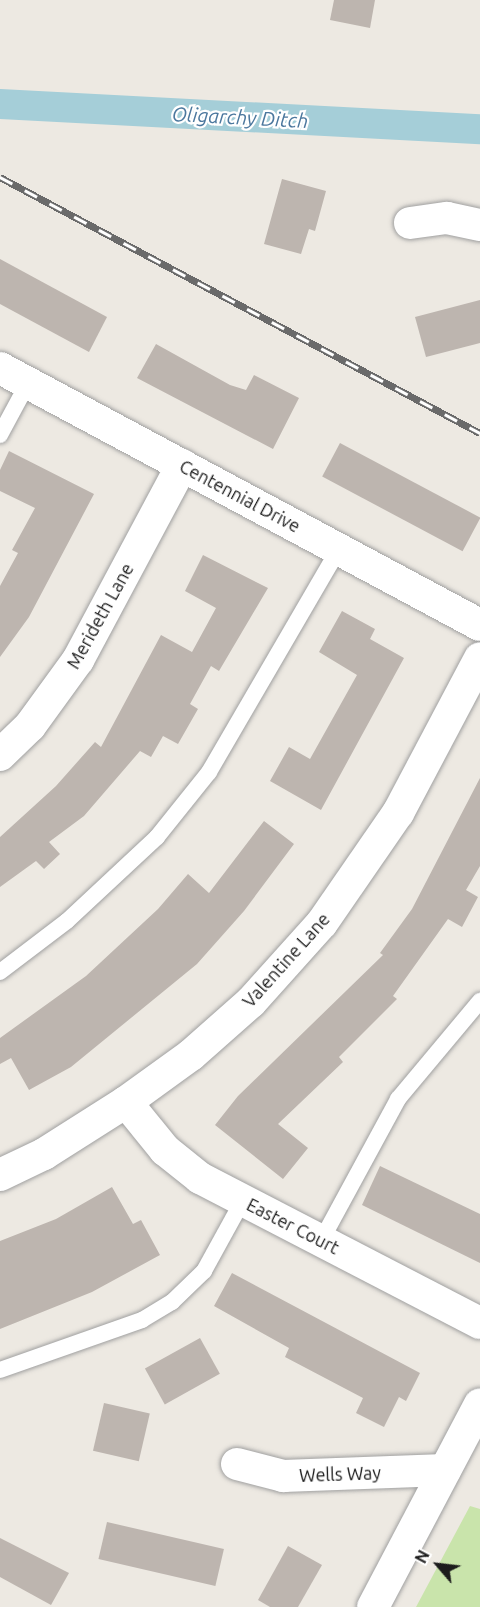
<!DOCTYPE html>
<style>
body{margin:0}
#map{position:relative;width:480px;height:1607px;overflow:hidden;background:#ede9e2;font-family:Ubuntu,sans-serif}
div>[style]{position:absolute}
.grass>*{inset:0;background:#c9e4ab}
.canal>*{height:30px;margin:-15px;padding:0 15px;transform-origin:15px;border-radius:15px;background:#a5ced8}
.building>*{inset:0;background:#bdb5af;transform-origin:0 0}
.roads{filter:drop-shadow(0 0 2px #a0a0a0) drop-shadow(0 0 2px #a0a0a0)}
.service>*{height:16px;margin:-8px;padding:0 8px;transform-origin:8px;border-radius:8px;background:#fff}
.minor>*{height:32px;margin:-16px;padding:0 16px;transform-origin:16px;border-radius:16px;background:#fff}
.rail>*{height:7px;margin-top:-3.5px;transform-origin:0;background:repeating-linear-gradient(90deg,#fff 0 14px,#6a6a6a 0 28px);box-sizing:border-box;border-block:2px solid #6a6a6a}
span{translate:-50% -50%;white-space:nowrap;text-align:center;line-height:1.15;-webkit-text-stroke:4.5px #fff;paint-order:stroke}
.street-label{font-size:18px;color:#1c1c1c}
.water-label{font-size:20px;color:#4c789e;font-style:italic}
.north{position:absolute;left:408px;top:1535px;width:60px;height:60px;-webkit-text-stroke:4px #fff;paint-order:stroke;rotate:298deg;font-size:16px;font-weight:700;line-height:24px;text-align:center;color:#1c1c1c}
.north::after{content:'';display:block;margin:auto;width:21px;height:27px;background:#1c1c1c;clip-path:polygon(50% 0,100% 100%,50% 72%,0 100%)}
</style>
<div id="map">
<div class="grass">
<div style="clip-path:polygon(470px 1506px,480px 1509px,480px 1607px,416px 1607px)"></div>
</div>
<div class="canal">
<div style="left:0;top:104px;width:481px;rotate:3deg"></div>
</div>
<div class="building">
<div style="clip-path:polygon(334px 0,375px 0,370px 28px,330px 20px)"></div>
<div style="clip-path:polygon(282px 179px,326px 191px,315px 231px,309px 229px,301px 254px,264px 244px)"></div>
<div style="clip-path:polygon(0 259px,107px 317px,89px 352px,0 304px)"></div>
<div style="clip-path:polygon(480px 300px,480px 343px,426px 357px,415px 317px)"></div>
<div style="clip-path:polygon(156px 344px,230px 385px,246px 390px,254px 375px,299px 398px,273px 449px,137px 378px)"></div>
<div style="left:340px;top:443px;width:159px;height:38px;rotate:28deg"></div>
<div style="clip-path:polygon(9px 451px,94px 494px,29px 617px,0 657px,0 586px,18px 553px,12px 550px,35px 508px,0 491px,0 470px)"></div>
<div style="clip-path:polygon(203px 555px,268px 588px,219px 671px,211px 666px,190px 704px,198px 709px,178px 744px,163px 736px,151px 757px,140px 751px,84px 816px,49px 842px,60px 854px,44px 869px,36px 861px,0 887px,0 837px,56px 786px,95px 742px,101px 747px,161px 635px,192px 652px,216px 608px,185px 591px)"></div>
<div style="clip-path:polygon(342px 611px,375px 629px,370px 639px,404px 658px,321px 810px,270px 781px,289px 747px,310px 759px,357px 675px,319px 652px)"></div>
<div style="clip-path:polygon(480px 778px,480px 866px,466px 890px,478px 897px,462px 927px,448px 919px,393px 996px,397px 999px,339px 1057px,343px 1062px,278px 1124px,308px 1148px,283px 1179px,215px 1125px,238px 1096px,383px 955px,380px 953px,412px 909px)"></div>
<div style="clip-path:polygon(264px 821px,294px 844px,244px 911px,197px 964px,71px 1067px,29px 1090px,11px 1058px,0 1064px,0 1038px,86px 976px,158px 909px,188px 874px,209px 893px)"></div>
<div style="clip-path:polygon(380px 1166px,480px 1214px,480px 1263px,362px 1205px)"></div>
<div style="clip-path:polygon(112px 1187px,133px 1224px,141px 1220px,160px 1255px,92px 1292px,0 1329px,0 1241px,56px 1219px)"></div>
<div style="clip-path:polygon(232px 1273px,420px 1373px,406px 1401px,399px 1397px,384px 1427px,356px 1413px,363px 1398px,285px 1357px,289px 1348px,214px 1306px)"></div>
<div style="left:200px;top:1338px;width:41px;height:63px;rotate:61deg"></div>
<div style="left:104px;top:1403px;width:47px;height:49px;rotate:13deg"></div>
<div style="left:107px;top:1522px;width:120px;height:38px;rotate:13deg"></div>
<div style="clip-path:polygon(0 1538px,69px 1573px,51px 1605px,0 1577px)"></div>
<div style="clip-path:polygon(288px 1546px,322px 1565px,298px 1607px,270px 1607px,258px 1600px)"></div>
</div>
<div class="roads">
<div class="service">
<div style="left:0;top:435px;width:59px;rotate:-61.7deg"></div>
<div style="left:0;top:972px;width:84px;rotate:-37.3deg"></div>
<div style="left:67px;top:921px;width:123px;rotate:-43deg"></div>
<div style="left:157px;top:837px;width:83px;rotate:-51.3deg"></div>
<div style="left:209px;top:772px;width:258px;rotate:-59.8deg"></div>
<div style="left:321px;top:1241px;width:162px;rotate:-61.5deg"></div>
<div style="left:398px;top:1099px;width:128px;rotate:-50.1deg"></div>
<div style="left:0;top:1370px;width:151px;rotate:-19.4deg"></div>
<div style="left:142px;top:1320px;width:35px;rotate:-31deg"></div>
<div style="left:172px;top:1302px;width:45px;rotate:-44.1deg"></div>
<div style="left:204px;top:1271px;width:81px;rotate:-61.2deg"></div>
</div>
<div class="minor">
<div style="left:410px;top:223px;width:37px;rotate:-8deg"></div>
<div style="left:447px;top:218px;width:34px;rotate:12deg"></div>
<div style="left:0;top:368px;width:544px;rotate:28.17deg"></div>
<div style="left:0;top:755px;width:42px;rotate:-44deg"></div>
<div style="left:30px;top:726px;width:82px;rotate:-54deg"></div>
<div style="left:78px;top:660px;width:221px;rotate:-61.9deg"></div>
<div style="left:126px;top:1102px;width:62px;rotate:50.9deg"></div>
<div style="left:165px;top:1150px;width:45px;rotate:38.7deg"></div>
<div style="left:200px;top:1178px;width:315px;rotate:27.4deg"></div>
<div style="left:0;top:1175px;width:49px;rotate:-25.5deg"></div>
<div style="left:44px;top:1154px;width:97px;rotate:-32.4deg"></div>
<div style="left:126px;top:1102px;width:80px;rotate:-35.9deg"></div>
<div style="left:191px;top:1055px;width:80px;rotate:-41.5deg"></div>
<div style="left:251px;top:1002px;width:106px;rotate:-48.1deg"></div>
<div style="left:322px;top:923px;width:134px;rotate:-55.4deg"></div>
<div style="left:398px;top:813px;width:175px;rotate:-62.1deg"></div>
<div style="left:237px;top:1464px;width:48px;rotate:14.6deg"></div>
<div style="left:283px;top:1476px;width:162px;rotate:-2.1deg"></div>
<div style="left:373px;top:1607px;width:229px;rotate:-62.2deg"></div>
</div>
</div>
<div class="rail">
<div style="left:0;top:177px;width:544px;rotate:28.07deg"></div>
</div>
<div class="street-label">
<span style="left:240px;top:496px;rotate:28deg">Centennial Drive</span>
<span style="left:100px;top:616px;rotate:-61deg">Merideth Lane</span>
<span style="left:286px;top:960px;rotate:-48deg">Valentine Lane</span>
<span style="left:293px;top:1226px;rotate:27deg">Easter Court</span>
<span style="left:340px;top:1474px;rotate:-2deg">Wells Way</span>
</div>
<div class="water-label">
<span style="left:240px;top:117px;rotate:3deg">Oligarchy Ditch</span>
</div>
<div class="north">N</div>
</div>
